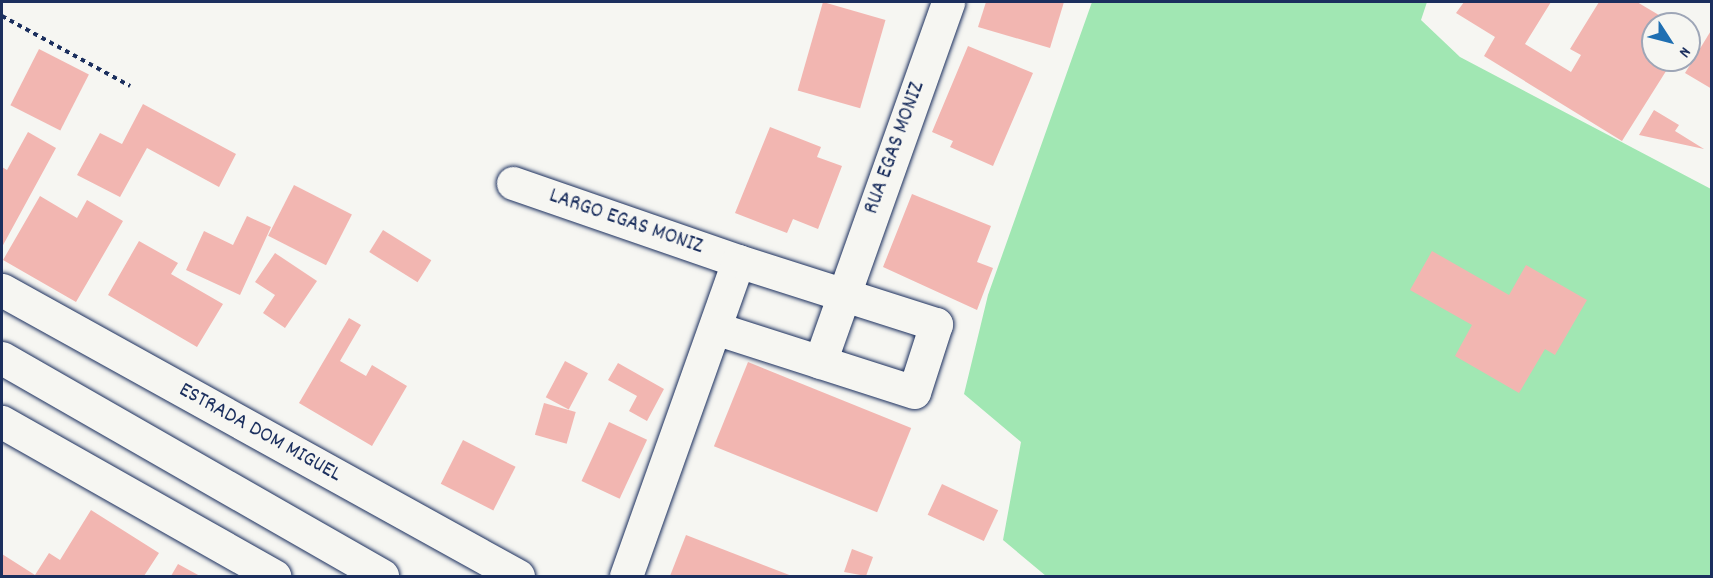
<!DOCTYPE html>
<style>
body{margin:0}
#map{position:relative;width:1713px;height:578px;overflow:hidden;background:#f6f6f2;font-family:Dekko,sans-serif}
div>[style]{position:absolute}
.green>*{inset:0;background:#a1e7b3}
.building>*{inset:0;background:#f2b6b1;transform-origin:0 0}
.path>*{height:4px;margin-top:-2px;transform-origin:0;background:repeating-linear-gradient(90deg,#1b2f5e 0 4.5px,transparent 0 9px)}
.roads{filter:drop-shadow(0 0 2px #1b2f5e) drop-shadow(0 0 2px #1b2f5e)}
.street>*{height:33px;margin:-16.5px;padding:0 16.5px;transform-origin:16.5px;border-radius:16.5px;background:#f6f6f2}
.primary>*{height:33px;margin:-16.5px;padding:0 16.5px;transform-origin:16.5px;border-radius:16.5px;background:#f6f6f2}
span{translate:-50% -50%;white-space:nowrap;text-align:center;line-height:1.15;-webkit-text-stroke:4.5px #f6f6f2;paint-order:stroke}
.street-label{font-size:22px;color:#1b2f5e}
.frame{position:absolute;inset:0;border:3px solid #1b2f5e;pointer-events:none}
.north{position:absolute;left:1641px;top:12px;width:60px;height:60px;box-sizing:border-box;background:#f6f6f2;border:2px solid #9ea6b7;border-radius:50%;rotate:126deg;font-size:16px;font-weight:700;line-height:24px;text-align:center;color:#1b2f5e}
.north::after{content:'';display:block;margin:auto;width:21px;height:27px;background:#1f6fb2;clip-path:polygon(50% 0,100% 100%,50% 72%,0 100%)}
</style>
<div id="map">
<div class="green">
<div style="clip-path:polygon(1092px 2px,1427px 2px,1421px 20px,1460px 57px,1711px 189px,1711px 576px,1046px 576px,1003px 540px,1021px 442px,964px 394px,988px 295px)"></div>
</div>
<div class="building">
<div style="left:823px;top:2px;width:65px;height:92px;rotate:16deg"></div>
<div style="clip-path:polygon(986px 2px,1064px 2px,1050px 48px,978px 27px)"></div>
<div style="clip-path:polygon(1464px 2px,1551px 2px,1525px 44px,1571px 72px,1581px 55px,1570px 49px,1599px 2px,1637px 2px,1674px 24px,1653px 24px,1653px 60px,1673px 60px,1622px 141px,1484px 56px,1495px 37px,1456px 13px)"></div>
<div style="clip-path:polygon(1712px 29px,1712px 89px,1685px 73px)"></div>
<div style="clip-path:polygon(968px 46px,1033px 73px,993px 166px,950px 147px,953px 141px,932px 132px)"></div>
<div style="left:39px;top:49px;width:56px;height:63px;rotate:27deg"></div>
<div style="clip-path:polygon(143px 104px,236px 154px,219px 187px,147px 148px,120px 197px,77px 175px,100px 133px,122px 144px)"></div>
<div style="clip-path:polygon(1654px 110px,1679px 125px,1675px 131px,1704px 149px,1639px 135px)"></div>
<div style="clip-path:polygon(770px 127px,821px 147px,817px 157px,842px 166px,818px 229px,793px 219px,787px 233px,735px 213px)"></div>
<div style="clip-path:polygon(28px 132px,56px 148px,2px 247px,2px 167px,7px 170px)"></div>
<div style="left:294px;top:185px;width:65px;height:57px;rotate:27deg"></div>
<div style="clip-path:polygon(912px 194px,991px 226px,977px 262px,993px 268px,977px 310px,883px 267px)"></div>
<div style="clip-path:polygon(40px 196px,77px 218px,87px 200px,123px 221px,76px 302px,3px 260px)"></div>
<div style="clip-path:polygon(247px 216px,271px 227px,240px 295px,186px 270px,204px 231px,233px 245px)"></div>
<div style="left:383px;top:230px;width:57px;height:26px;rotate:32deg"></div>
<div style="clip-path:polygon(139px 241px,178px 263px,171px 274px,223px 304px,197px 347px,108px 295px)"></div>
<div style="clip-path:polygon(1432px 251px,1509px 295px,1526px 265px,1587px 300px,1555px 355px,1545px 349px,1519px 393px,1455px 356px,1472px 325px,1410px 290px)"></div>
<div style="clip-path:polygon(275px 253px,317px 281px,285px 328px,263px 313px,275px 295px,255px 282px)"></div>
<div style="clip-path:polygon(349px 318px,361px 325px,340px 361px,366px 376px,372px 365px,407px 386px,372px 446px,299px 403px)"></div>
<div style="left:565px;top:361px;width:26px;height:41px;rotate:28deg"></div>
<div style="left:748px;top:362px;width:176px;height:91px;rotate:22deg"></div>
<div style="clip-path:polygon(618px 363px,664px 389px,647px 421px,629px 411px,637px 396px,608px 380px)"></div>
<div style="left:544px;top:403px;width:33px;height:33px;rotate:16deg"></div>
<div style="left:609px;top:422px;width:42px;height:65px;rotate:25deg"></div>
<div style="left:463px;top:440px;width:59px;height:49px;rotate:27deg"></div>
<div style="left:942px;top:484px;width:62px;height:34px;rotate:25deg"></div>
<div style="clip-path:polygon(91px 510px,159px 553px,144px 576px,2px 576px,2px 554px,35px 575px,49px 553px,60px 560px)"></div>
<div style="clip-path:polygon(686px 535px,792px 576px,670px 576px)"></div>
<div style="clip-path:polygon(852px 549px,873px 557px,866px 576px,844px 572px)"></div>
<div style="clip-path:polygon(178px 564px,200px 576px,171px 576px)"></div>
</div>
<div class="path">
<div style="left:2px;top:16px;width:146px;rotate:28.7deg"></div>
</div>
<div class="roads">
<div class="street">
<div style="left:513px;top:183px;width:238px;rotate:19.1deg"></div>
<div style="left:2px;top:290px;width:590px;rotate:29deg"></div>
<div style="left:820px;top:362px;width:382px;rotate:-70.4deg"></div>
<div style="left:2px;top:422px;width:313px;rotate:29.5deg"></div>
<div style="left:626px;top:576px;width:334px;rotate:-70.4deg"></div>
<div style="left:738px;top:261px;width:208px;rotate:17.7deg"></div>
<div style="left:936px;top:324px;width:71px;rotate:107.9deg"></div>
<div style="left:914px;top:392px;width:209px;rotate:-162.2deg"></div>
</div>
<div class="primary">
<div style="left:2px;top:358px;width:438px;rotate:29.8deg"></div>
</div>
</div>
<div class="street-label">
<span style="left:895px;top:148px;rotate:-70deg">RUA EGAS MONIZ</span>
<span style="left:626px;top:222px;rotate:19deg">LARGO EGAS MONIZ</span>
<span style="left:260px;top:433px;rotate:29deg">ESTRADA DOM MIGUEL</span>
</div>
<div class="frame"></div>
<div class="north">N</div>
</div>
